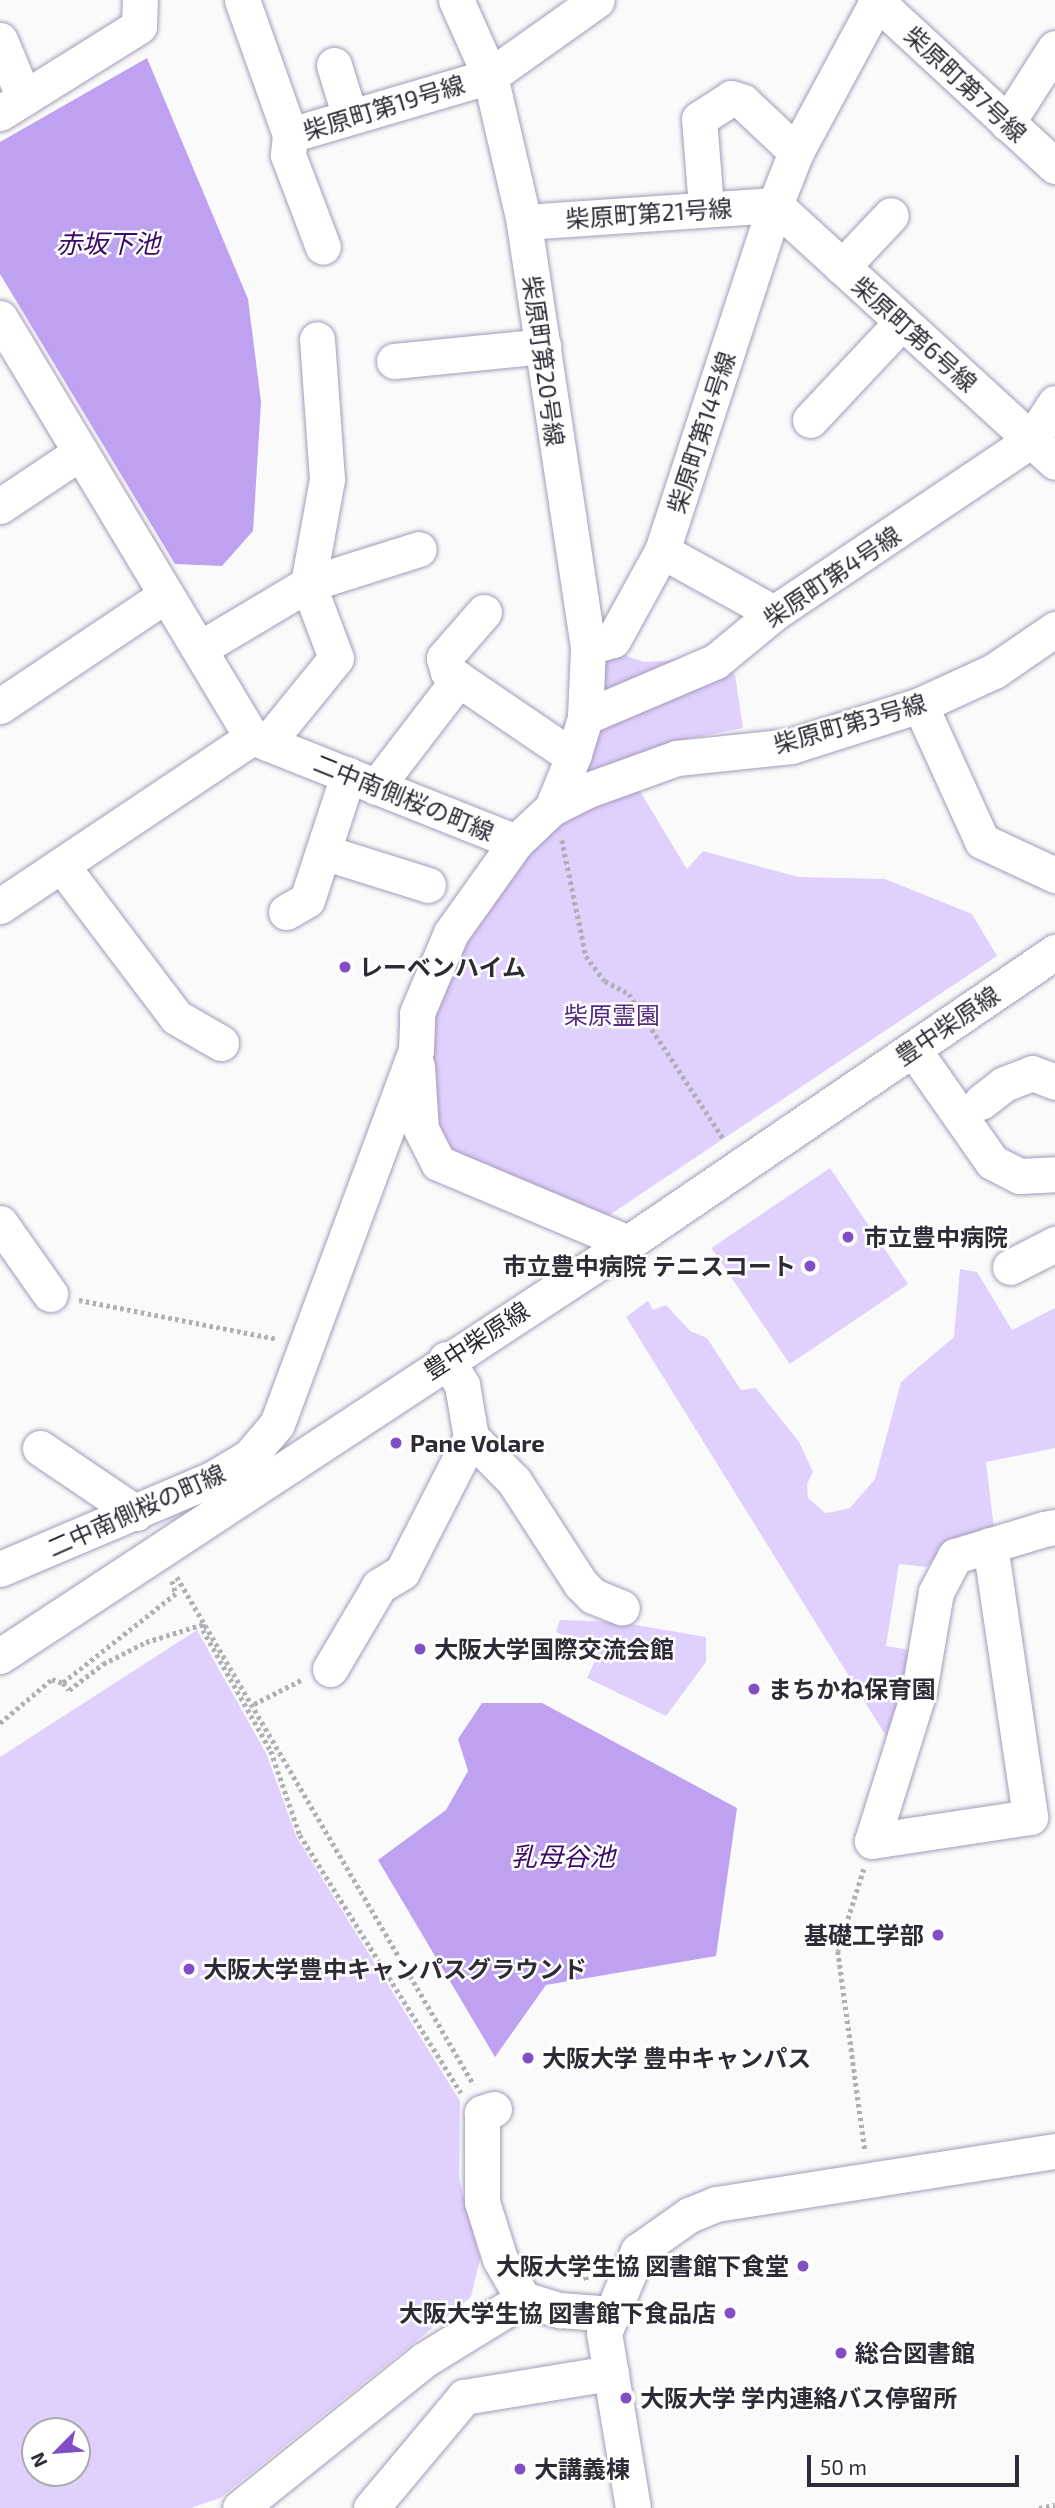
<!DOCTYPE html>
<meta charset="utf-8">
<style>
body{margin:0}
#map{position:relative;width:1055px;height:2508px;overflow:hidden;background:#fafafa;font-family:"Exo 2","Noto Sans JP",sans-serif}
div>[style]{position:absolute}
.green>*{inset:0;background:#e0d0fe;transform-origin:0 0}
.water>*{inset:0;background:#bea1f0}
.path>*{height:4.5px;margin-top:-2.25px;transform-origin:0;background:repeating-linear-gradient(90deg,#b0afb3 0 3.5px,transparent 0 7px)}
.roads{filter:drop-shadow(0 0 2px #a59ab8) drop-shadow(0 0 2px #a59ab8)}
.minor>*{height:35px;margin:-17.5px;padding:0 17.5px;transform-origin:17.5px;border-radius:17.5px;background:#fff}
.dots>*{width:19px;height:19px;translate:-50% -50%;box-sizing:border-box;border:4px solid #fff;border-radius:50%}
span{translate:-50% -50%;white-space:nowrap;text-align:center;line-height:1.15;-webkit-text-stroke:5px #fff;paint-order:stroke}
.street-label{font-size:24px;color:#2e2a36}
.poi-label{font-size:24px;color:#2e2a36;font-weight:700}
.left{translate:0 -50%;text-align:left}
.right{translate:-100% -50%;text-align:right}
.park-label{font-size:24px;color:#552b86}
.water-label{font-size:26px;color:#3b0968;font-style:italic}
.north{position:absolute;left:21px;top:2417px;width:70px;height:70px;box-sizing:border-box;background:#fff;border:2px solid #abaaaf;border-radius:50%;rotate:245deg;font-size:19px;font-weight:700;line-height:28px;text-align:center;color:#2e2a36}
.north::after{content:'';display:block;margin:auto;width:24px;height:32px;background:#824dc5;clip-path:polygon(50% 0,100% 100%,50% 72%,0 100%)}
.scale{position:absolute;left:807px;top:2455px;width:212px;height:32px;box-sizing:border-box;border:4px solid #2e2a36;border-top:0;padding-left:9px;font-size:21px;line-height:24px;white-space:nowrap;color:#2e2a36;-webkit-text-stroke:5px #fff;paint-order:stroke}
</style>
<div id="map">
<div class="green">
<div style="clip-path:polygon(707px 650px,735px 675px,743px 728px,671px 742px,584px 780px,603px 663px,618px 653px,644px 662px,667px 661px)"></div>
<div style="clip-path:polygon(635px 783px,687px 869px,703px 851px,798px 877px,885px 879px,972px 914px,997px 956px,605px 1218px,442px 1152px,432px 1120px,432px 1025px,450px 972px,503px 876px,560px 816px)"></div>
<div style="left:830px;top:1168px;width:140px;height:143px;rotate:56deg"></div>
<div style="clip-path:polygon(960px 1269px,977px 1272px,1012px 1330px,1055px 1308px,1055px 1448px,986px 1462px,994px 1529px,950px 1541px,927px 1567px,899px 1564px,886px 1646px,915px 1651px,886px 1736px,626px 1317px,648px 1301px,653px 1310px,666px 1305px,690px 1331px,707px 1338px,741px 1390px,756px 1388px,799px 1442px,813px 1472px,807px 1484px,808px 1498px,825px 1513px,832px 1512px,850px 1508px,875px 1479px,901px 1382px,954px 1337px)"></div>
<div style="clip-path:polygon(560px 1620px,618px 1622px,706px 1637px,706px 1662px,666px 1716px,587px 1678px,598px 1654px,556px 1632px)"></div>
<div style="clip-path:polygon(evenodd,197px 1630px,267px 1755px,296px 1836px,460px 2101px,459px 2178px,480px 2259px,471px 2297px,220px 2498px,191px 2508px,0 2508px,0 1757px,197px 1630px,35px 2431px,77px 2431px,77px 2473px,35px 2473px,35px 2431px)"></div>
</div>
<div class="water">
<div style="clip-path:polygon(147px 58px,248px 299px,261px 402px,253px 531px,222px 566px,175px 564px,0 274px,0 142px)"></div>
<div style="clip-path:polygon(482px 1703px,542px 1703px,737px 1808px,716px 1956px,546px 1985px,495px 2057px,378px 1860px,446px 1810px,468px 1771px,458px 1739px)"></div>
</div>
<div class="path">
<div style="left:562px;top:840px;width:118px;rotate:78.3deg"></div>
<div style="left:586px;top:956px;width:31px;rotate:53deg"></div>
<div style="left:605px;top:981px;width:27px;rotate:28deg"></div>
<div style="left:629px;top:994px;width:174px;rotate:56.9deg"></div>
<div style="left:79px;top:1300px;width:202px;rotate:11.1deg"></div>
<div style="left:177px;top:1577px;width:588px;rotate:59.69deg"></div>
<div style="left:172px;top:1581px;width:14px;rotate:73deg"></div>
<div style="left:176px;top:1594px;width:144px;rotate:141.8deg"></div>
<div style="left:63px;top:1683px;width:9px;rotate:49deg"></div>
<div style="left:69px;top:1690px;width:43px;rotate:-37.4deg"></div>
<div style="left:103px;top:1664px;width:48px;rotate:-27.1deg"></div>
<div style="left:146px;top:1642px;width:61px;rotate:-17.2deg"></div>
<div style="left:204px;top:1624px;width:6px;rotate:99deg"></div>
<div style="left:203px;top:1630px;width:139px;rotate:60.7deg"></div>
<div style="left:271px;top:1751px;width:89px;rotate:71deg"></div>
<div style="left:300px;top:1835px;width:304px;rotate:58deg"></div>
<div style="left:254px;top:1704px;width:55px;rotate:-27deg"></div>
<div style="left:0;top:1723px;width:68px;rotate:-40.2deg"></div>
<div style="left:52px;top:1679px;width:12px;rotate:20deg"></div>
<div style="left:864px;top:1869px;width:86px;rotate:107.6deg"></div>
<div style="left:838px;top:1951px;width:203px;rotate:82.3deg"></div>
<div style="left:581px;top:2256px;width:27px;rotate:77deg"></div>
<div style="left:1039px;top:2508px;width:16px;rotate:-11deg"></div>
</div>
<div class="roads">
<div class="minor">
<div style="left:242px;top:0;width:143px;rotate:70.4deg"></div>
<div style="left:290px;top:135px;width:209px;rotate:-16.4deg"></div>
<div style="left:490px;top:76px;width:131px;rotate:-35.4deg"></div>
<div style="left:875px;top:0;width:245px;rotate:42.7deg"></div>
<div style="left:0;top:40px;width:63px;rotate:67.5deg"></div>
<div style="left:334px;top:65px;width:54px;rotate:72.9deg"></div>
<div style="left:0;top:113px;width:164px;rotate:-32deg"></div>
<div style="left:139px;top:26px;width:26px;rotate:-88deg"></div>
<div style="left:1007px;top:123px;width:89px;rotate:-57.4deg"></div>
<div style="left:290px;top:135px;width:20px;rotate:96deg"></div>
<div style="left:288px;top:155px;width:98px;rotate:69.2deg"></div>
<div style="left:706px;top:207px;width:88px;rotate:-94.5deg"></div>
<div style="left:699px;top:119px;width:38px;rotate:-33deg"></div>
<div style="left:731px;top:98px;width:13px;rotate:18deg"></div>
<div style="left:743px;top:102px;width:73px;rotate:43.3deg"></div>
<div style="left:524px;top:222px;width:252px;rotate:-3.9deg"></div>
<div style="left:775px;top:205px;width:380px;rotate:42.5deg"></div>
<div style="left:842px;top:267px;width:71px;rotate:-46.7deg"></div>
<div style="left:0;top:318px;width:489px;rotate:59deg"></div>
<div style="left:252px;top:737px;width:284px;rotate:21.7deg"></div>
<div style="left:394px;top:361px;width:150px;rotate:-5.7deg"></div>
<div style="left:810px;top:420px;width:134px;rotate:-46.8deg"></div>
<div style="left:0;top:506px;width:97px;rotate:-33.7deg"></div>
<div style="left:662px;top:551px;width:128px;rotate:29deg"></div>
<div style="left:484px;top:612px;width:61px;rotate:131deg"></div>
<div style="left:444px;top:658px;width:15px;rotate:74deg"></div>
<div style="left:448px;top:672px;width:151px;rotate:34.2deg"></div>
<div style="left:588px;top:647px;width:26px;rotate:-16deg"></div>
<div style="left:613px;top:640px;width:102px;rotate:-61.2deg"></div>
<div style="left:662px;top:551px;width:364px;rotate:-71.9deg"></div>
<div style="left:775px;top:205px;width:57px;rotate:-68.4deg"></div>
<div style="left:796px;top:152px;width:173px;rotate:-61.7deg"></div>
<div style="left:199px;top:649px;width:127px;rotate:-30.8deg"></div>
<div style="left:308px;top:584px;width:107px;rotate:-79.7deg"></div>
<div style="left:327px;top:479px;width:140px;rotate:-94.1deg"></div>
<div style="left:920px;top:705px;width:149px;rotate:65.5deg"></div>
<div style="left:982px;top:841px;width:81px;rotate:25deg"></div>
<div style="left:0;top:706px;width:200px;rotate:-33.8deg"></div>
<div style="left:585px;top:717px;width:142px;rotate:-23.1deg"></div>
<div style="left:716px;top:661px;width:75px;rotate:-39.6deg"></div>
<div style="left:774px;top:613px;width:310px;rotate:-33.9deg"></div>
<div style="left:1031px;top:440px;width:44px;rotate:-57deg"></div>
<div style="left:267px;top:743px;width:109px;rotate:-50.9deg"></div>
<div style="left:336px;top:658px;width:79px;rotate:-110.7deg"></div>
<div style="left:308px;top:584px;width:116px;rotate:-17.5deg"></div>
<div style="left:376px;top:787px;width:136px;rotate:-52.5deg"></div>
<div style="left:552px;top:808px;width:40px;rotate:-26.6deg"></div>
<div style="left:588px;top:790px;width:95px;rotate:-19.8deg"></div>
<div style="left:677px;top:758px;width:115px;rotate:-6deg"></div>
<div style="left:791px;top:746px;width:135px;rotate:-17.6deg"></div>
<div style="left:920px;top:705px;width:81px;rotate:-24.7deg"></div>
<div style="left:994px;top:671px;width:74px;rotate:-34.5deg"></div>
<div style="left:323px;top:852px;width:110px;rotate:17.4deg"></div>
<div style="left:62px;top:866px;width:189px;rotate:52.9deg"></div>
<div style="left:176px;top:1017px;width:52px;rotate:30deg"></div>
<div style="left:0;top:906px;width:303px;rotate:-33.8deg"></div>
<div style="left:286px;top:912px;width:24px;rotate:-30deg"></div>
<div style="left:307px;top:900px;width:132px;rotate:-71.8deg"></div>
<div style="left:913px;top:1049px;width:138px;rotate:55deg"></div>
<div style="left:992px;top:1162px;width:31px;rotate:27deg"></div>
<div style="left:1020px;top:1176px;width:35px;rotate:-3deg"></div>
<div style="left:417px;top:1066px;width:63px;rotate:86.4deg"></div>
<div style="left:421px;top:1129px;width:38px;rotate:63deg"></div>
<div style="left:438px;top:1163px;width:206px;rotate:22.8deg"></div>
<div style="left:981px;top:1102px;width:29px;rotate:-38deg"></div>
<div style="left:1004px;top:1084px;width:30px;rotate:-21deg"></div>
<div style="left:1032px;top:1073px;width:25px;rotate:21deg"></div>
<div style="left:0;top:1223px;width:87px;rotate:54.8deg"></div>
<div style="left:1010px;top:1267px;width:51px;rotate:-27.1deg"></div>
<div style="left:446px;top:1359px;width:31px;rotate:58deg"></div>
<div style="left:462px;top:1385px;width:53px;rotate:80.2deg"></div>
<div style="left:471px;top:1437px;width:62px;rotate:45.7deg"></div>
<div style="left:514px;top:1481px;width:123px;rotate:57deg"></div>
<div style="left:581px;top:1584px;width:17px;rotate:45deg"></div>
<div style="left:593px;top:1596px;width:31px;rotate:22deg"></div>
<div style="left:40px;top:1448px;width:116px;rotate:34.1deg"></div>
<div style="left:990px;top:1545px;width:275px;rotate:81.6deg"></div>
<div style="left:1030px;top:1817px;width:160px;rotate:171.4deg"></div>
<div style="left:872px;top:1841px;width:157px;rotate:-72.6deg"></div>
<div style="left:919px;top:1691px;width:100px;rotate:-80.3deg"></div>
<div style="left:936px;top:1592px;width:41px;rotate:-62.2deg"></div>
<div style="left:955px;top:1556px;width:93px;rotate:-16.9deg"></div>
<div style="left:1044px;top:1529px;width:11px;rotate:-10deg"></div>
<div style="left:0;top:1569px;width:230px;rotate:-23deg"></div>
<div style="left:212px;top:1479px;width:43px;rotate:-30.7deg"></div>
<div style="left:249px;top:1457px;width:43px;rotate:-49.7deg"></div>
<div style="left:277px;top:1424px;width:398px;rotate:-69.6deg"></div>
<div style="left:416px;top:1051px;width:38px;rotate:-88deg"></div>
<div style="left:417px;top:1013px;width:87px;rotate:-67deg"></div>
<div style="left:451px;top:933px;width:112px;rotate:-54.5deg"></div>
<div style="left:516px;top:842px;width:50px;rotate:-43.4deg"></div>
<div style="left:552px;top:808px;width:58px;rotate:-67.8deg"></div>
<div style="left:574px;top:754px;width:39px;rotate:-73deg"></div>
<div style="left:585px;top:717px;width:70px;rotate:-87.5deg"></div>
<div style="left:588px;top:647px;width:430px;rotate:-98.6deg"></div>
<div style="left:524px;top:222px;width:150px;rotate:-103.1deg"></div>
<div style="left:490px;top:76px;width:83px;rotate:-114.1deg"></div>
<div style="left:0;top:1656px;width:752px;rotate:-33.33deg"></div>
<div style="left:628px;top:1243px;width:517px;rotate:-34.27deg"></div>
<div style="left:330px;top:1669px;width:96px;rotate:-59.4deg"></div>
<div style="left:379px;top:1586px;width:27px;rotate:-31deg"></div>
<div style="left:402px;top:1572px;width:152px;rotate:-62.9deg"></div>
<div style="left:494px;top:2109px;width:13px;rotate:162deg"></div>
<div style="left:482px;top:2113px;width:89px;rotate:90deg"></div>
<div style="left:482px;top:2202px;width:60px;rotate:72.5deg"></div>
<div style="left:500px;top:2259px;width:46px;rotate:60.1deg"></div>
<div style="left:523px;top:2299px;width:39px;rotate:17deg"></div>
<div style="left:560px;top:2310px;width:52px;rotate:4.4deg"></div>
<div style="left:240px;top:2508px;width:236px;rotate:-38.8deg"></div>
<div style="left:424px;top:2360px;width:116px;rotate:-31.6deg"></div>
<div style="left:371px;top:2508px;width:145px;rotate:-50deg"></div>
<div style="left:464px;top:2397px;width:149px;rotate:-9.3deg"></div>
<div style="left:633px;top:2508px;width:177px;rotate:-99.4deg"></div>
<div style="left:604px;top:2333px;width:89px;rotate:-67.5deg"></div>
<div style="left:638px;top:2251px;width:62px;rotate:-35.2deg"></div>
<div style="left:689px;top:2215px;width:29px;rotate:-22deg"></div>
<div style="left:716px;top:2204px;width:343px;rotate:-8.9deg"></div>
</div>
</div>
<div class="dots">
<div style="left:345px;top:967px;background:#824dc5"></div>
<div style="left:848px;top:1237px;background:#824dc5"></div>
<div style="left:810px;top:1266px;background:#824dc5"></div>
<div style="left:396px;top:1443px;background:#824dc5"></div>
<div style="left:420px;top:1649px;background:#824dc5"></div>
<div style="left:754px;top:1689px;background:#824dc5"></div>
<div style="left:938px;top:1935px;background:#824dc5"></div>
<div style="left:189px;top:1969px;background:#824dc5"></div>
<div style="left:528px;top:2058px;background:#824dc5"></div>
<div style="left:803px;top:2266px;background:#824dc5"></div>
<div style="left:730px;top:2313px;background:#824dc5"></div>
<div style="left:841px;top:2353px;background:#824dc5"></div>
<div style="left:626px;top:2398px;background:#824dc5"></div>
<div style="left:520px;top:2469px;background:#824dc5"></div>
</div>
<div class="street-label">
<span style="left:966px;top:84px;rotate:43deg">柴原町第7号線</span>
<span style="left:384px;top:107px;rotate:-17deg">柴原町第19号線</span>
<span style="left:649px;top:213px;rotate:-4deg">柴原町第21号線</span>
<span style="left:915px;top:334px;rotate:42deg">柴原町第6号線</span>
<span style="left:544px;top:361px;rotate:82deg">柴原町第20号線</span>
<span style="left:701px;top:432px;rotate:-72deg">柴原町第14号線</span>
<span style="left:832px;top:576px;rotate:-34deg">柴原町第4号線</span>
<span style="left:850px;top:723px;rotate:-16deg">柴原町第3号線</span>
<span style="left:404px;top:797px;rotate:22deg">二中南側桜の町線</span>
<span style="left:947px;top:1025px;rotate:-34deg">豊中柴原線</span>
<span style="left:476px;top:1340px;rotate:-33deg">豊中柴原線</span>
<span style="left:136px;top:1510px;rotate:-24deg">二中南側桜の町線</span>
</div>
<div class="poi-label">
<span class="left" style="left:359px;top:967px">レーベンハイム</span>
<span class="left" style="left:864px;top:1237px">市立豊中病院</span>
<span class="right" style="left:796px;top:1266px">市立豊中病院 テニスコート</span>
<span class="left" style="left:410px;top:1443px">Pane Volare</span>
<span class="left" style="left:434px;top:1649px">大阪大学国際交流会館</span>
<span class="left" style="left:768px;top:1689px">まちかね保育園</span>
<span class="right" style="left:924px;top:1935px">基礎工学部</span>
<span class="left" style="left:203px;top:1969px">大阪大学豊中キャンパスグラウンド</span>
<span class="left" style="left:542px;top:2058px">大阪大学 豊中キャンパス</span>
<span class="right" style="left:789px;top:2266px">大阪大学生協 図書館下食堂</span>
<span class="right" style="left:716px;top:2313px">大阪大学生協 図書館下食品店</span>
<span class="left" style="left:855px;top:2353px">総合図書館</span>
<span class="left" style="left:640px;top:2398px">大阪大学 学内連絡バス停留所</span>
<span class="left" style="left:534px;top:2469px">大講義棟</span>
</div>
<div class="park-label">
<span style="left:612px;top:1015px">柴原霊園</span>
</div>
<div class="water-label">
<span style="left:108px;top:243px">赤坂下池</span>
<span style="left:563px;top:1856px">乳母谷池</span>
</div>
<div class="north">N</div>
<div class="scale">50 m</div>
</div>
